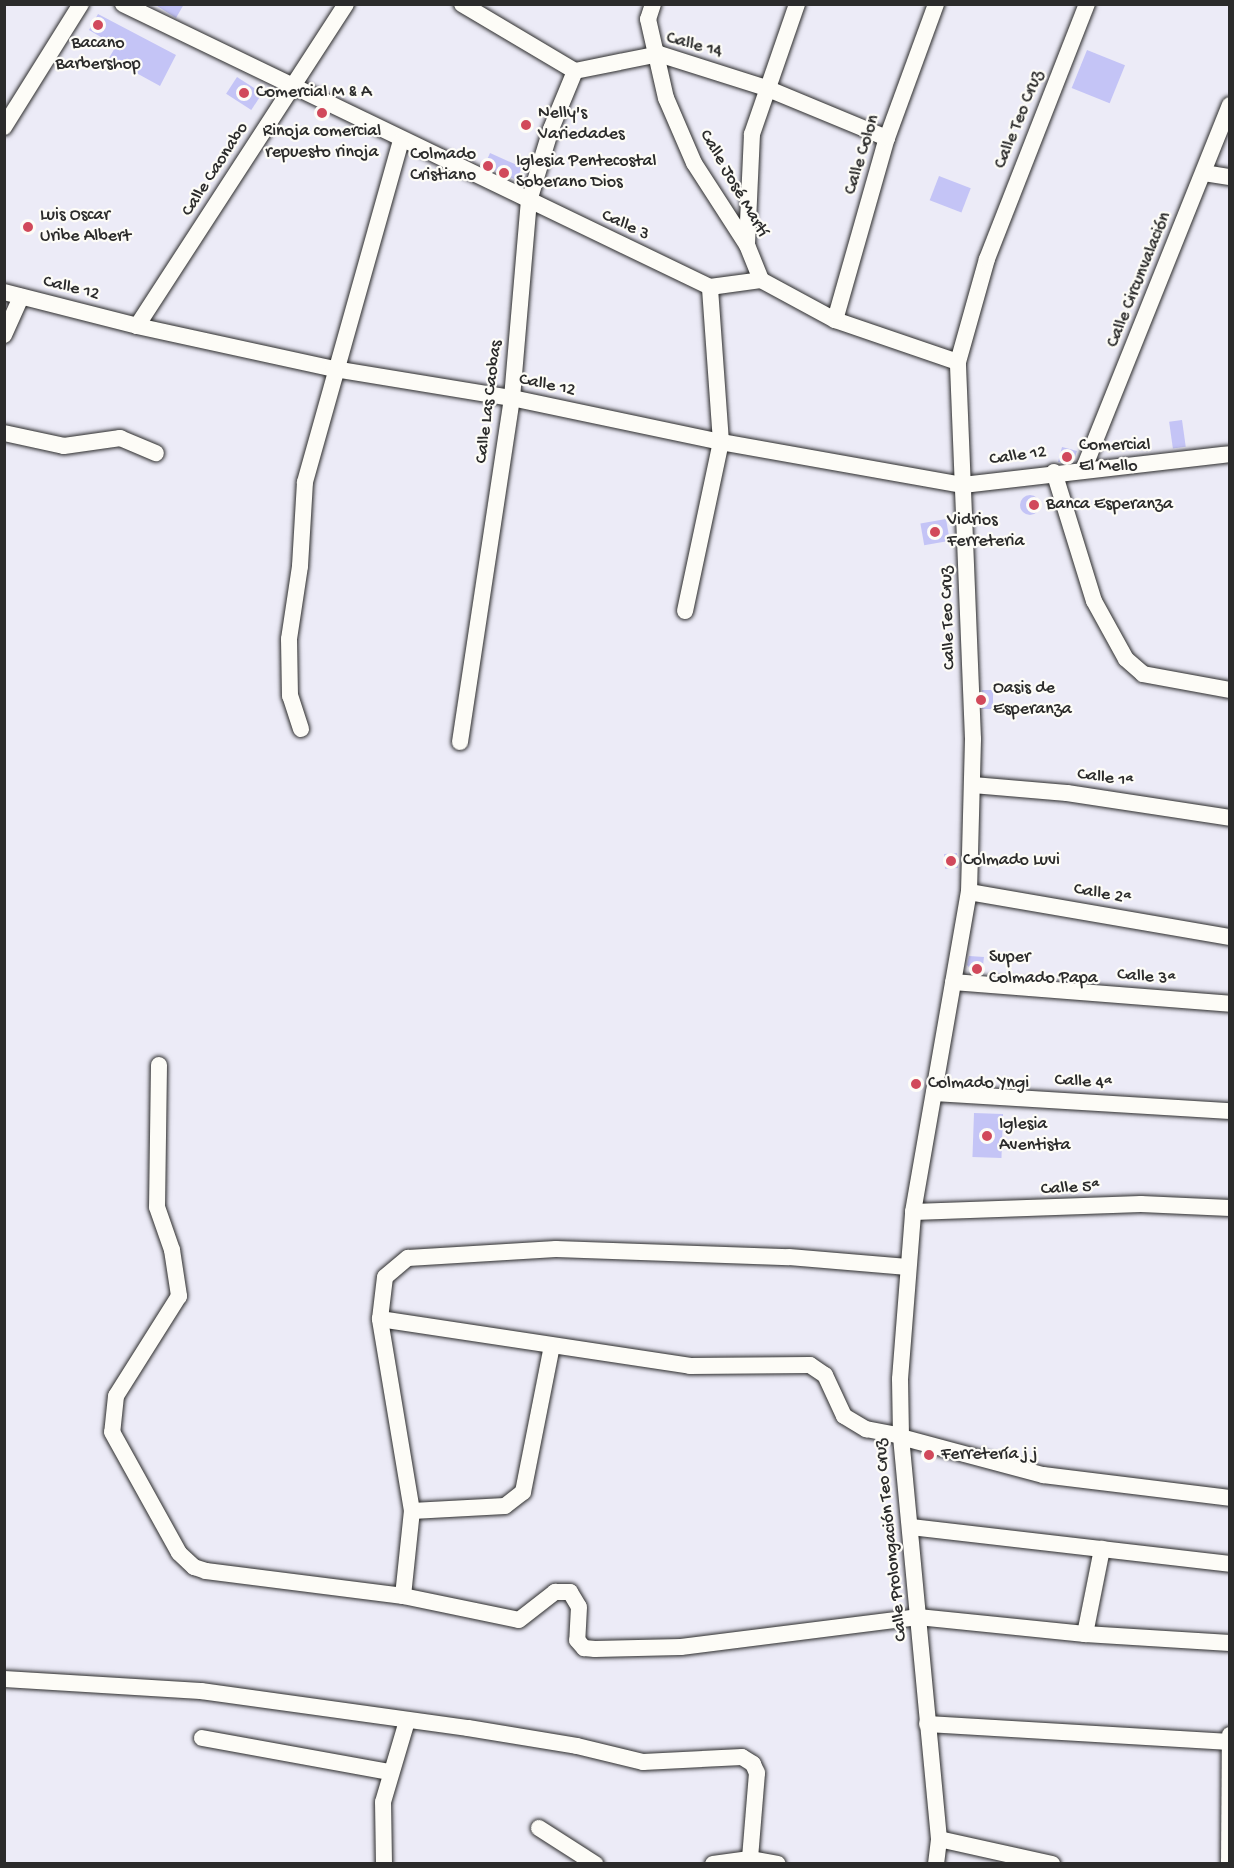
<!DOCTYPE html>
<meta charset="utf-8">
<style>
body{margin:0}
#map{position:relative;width:1234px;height:1868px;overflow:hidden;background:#ecebf7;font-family:"Gochi Hand",sans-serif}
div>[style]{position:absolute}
.building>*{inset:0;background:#c4c4f6;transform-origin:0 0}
.round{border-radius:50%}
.roads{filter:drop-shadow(0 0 2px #2b2b2b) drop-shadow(0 0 2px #2b2b2b)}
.street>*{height:16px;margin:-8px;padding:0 8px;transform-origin:8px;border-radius:8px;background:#fdfcf7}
.dots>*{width:16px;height:16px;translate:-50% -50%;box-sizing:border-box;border:3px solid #fdfcf7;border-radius:50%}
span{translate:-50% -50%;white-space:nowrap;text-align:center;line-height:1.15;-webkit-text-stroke:4.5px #fdfcf7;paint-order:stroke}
.poi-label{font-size:18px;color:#2b2b2b}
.left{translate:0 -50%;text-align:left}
.right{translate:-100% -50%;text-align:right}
.street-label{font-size:18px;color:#2b2b2b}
.frame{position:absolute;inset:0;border:6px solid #2b2b2b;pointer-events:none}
</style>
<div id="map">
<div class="building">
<div style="clip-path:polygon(154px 4px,184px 4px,176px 18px)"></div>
<div style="clip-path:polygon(98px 14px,176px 55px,160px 86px,109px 58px,116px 46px,89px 30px)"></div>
<div style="left:1087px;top:50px;width:41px;height:41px;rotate:22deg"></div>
<div style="left:237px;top:77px;width:30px;height:20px;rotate:33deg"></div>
<div style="left:490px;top:153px;width:35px;height:14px;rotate:24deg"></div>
<div style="left:939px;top:176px;width:34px;height:26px;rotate:21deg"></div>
<div style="left:1182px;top:420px;width:27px;height:13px;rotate:82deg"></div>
<div style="clip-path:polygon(1062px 447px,1077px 451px,1073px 462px,1058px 462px)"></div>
<div class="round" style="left:1020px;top:495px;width:20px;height:20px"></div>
<div style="left:946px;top:519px;width:22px;height:26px;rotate:80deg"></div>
<div style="left:982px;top:690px;width:11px;height:19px"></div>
<div style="left:957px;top:853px;width:15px;height:13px;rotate:86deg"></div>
<div style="clip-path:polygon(969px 956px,984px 957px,982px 974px,974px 973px,967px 965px)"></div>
<div style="left:974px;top:1113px;width:29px;height:44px;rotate:2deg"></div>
</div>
<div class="roads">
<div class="street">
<div style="left:123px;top:4px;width:652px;rotate:25.74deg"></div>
<div style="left:710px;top:287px;width:51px;rotate:-7.8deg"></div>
<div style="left:761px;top:280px;width:84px;rotate:28.4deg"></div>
<div style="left:835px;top:320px;width:130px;rotate:18.9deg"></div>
<div style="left:462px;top:4px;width:131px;rotate:30.7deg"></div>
<div style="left:575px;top:71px;width:86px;rotate:-11.4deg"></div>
<div style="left:659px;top:54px;width:112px;rotate:17.6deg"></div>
<div style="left:766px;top:88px;width:131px;rotate:22.5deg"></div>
<div style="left:653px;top:4px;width:16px;rotate:108deg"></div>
<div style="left:648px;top:19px;width:81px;rotate:77.2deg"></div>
<div style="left:666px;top:98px;width:71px;rotate:66.7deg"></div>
<div style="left:694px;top:163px;width:98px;rotate:57.1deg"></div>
<div style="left:747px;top:245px;width:38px;rotate:68deg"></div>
<div style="left:4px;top:127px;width:145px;rotate:-58deg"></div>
<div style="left:1204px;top:173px;width:26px;rotate:9deg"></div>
<div style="left:747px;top:244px;width:110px;rotate:-87.4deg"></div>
<div style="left:752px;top:134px;width:138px;rotate:-70.9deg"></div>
<div style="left:4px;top:292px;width:137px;rotate:14.3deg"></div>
<div style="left:137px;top:326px;width:202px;rotate:12.3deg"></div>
<div style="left:334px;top:369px;width:180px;rotate:9.3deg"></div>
<div style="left:512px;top:398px;width:214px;rotate:11.9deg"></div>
<div style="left:721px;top:442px;width:246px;rotate:10.1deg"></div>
<div style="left:963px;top:485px;width:269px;rotate:-6.6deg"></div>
<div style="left:835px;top:320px;width:189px;rotate:-74.1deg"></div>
<div style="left:887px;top:138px;width:143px;rotate:-69.9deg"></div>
<div style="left:137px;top:326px;width:384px;rotate:-57deg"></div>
<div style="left:4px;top:335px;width:42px;rotate:-65.9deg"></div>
<div style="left:4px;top:433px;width:61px;rotate:12.2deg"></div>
<div style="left:64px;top:446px;width:57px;rotate:-8.1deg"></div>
<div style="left:120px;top:438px;width:39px;rotate:23deg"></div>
<div style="left:1084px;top:468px;width:391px;rotate:-68.1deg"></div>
<div style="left:1054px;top:472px;width:135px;rotate:72.8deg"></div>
<div style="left:1094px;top:601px;width:66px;rotate:61.1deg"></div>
<div style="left:1126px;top:659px;width:23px;rotate:41deg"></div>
<div style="left:1143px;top:674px;width:88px;rotate:10.4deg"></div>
<div style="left:685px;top:611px;width:173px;rotate:-78deg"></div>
<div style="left:721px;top:442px;width:155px;rotate:-94.1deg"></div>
<div style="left:301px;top:729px;width:35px;rotate:-108deg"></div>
<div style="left:290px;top:696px;width:57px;rotate:-91deg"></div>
<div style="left:289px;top:639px;width:74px;rotate:-81.4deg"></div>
<div style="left:300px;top:566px;width:84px;rotate:-86.6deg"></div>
<div style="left:305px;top:482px;width:354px;rotate:-74.3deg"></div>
<div style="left:460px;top:742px;width:348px;rotate:-81.4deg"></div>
<div style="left:512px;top:398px;width:198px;rotate:-85.1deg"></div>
<div style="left:529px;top:201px;width:75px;rotate:-73deg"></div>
<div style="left:551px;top:129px;width:63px;rotate:-67.5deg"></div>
<div style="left:973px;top:785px;width:94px;rotate:4.9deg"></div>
<div style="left:1067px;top:793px;width:165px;rotate:8.7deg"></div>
<div style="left:969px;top:892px;width:265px;rotate:9.8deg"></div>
<div style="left:953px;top:982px;width:278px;rotate:4.5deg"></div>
<div style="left:159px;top:1065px;width:142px;rotate:90.8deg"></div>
<div style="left:157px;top:1207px;width:46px;rotate:70.8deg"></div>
<div style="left:172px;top:1250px;width:47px;rotate:81.3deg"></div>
<div style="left:179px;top:1296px;width:118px;rotate:122.2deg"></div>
<div style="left:116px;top:1396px;width:36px;rotate:96deg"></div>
<div style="left:112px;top:1432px;width:138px;rotate:61deg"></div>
<div style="left:179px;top:1553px;width:21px;rotate:43deg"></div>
<div style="left:194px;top:1567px;width:13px;rotate:18deg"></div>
<div style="left:206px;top:1571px;width:199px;rotate:7.2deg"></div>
<div style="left:403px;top:1596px;width:85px;rotate:-84deg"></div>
<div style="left:412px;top:1511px;width:195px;rotate:-99.5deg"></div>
<div style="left:380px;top:1319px;width:42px;rotate:-83.2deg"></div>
<div style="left:385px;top:1277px;width:30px;rotate:-40deg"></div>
<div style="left:408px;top:1258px;width:148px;rotate:-3.5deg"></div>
<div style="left:556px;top:1249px;width:233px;rotate:2deg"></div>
<div style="left:789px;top:1257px;width:119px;rotate:4.8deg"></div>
<div style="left:934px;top:1093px;width:297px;rotate:3.5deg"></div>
<div style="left:913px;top:1212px;width:228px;rotate:-2deg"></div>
<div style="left:1141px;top:1204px;width:89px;rotate:2.6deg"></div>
<div style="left:380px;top:1319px;width:314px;rotate:8.6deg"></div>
<div style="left:690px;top:1366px;width:120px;rotate:-0.5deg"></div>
<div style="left:810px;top:1365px;width:18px;rotate:34deg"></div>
<div style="left:825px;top:1375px;width:45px;rotate:65.1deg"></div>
<div style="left:844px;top:1416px;width:26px;rotate:31deg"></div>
<div style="left:866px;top:1429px;width:36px;rotate:11deg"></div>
<div style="left:901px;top:1437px;width:147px;rotate:15deg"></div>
<div style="left:1043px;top:1475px;width:188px;rotate:7deg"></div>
<div style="left:412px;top:1511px;width:93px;rotate:-3.1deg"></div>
<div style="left:505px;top:1506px;width:23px;rotate:-38deg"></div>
<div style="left:523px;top:1492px;width:149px;rotate:-78.8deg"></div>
<div style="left:911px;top:1527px;width:321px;rotate:6.6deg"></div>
<div style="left:403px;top:1596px;width:118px;rotate:11.7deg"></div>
<div style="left:519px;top:1620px;width:46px;rotate:-37.9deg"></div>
<div style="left:555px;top:1592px;width:15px"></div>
<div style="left:570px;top:1592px;width:17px;rotate:59deg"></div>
<div style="left:579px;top:1607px;width:33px;rotate:93deg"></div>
<div style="left:577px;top:1640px;width:11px;rotate:49deg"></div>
<div style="left:584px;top:1648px;width:11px;rotate:5deg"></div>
<div style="left:595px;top:1649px;width:86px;rotate:-1.3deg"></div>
<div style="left:681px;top:1647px;width:239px;rotate:-7.2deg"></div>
<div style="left:918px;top:1617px;width:168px;rotate:5.8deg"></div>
<div style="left:1085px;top:1634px;width:145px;rotate:3.6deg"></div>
<div style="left:1085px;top:1634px;width:87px;rotate:-78.7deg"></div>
<div style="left:4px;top:1679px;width:197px;rotate:3.5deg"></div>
<div style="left:201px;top:1691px;width:270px;rotate:7.9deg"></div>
<div style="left:468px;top:1728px;width:110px;rotate:9.4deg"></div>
<div style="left:577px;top:1746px;width:68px;rotate:13.6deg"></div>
<div style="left:643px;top:1762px;width:99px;rotate:-2.9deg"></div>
<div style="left:742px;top:1757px;width:13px;rotate:32deg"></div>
<div style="left:753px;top:1764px;width:10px;rotate:66deg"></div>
<div style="left:757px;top:1773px;width:86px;rotate:94.7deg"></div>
<div style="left:927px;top:1724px;width:304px;rotate:3.4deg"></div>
<div style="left:202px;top:1738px;width:191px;rotate:10.3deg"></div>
<div style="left:539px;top:1828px;width:67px;rotate:32.7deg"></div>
<div style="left:939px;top:1839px;width:116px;rotate:12.5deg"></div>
<div style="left:384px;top:1864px;width:62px;rotate:-90.9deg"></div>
<div style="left:383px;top:1802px;width:84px;rotate:-73.5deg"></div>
<div style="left:713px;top:1864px;width:37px;rotate:-8deg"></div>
<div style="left:750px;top:1859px;width:28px;rotate:10deg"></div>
<div style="left:936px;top:1864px;width:25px;rotate:-83deg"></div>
<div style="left:939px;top:1839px;width:405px;rotate:-95.4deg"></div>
<div style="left:901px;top:1436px;width:57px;rotate:-91deg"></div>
<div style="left:900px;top:1379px;width:168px;rotate:-85.5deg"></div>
<div style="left:913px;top:1212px;width:325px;rotate:-80.1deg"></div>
<div style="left:969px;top:892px;width:153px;rotate:-88.5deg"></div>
<div style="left:973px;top:739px;width:377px;rotate:-92.3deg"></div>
<div style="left:958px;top:362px;width:107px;rotate:-74.3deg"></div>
<div style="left:987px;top:259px;width:274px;rotate:-68.6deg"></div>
<div style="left:1229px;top:1864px;width:129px;rotate:-89.6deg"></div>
</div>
</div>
<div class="dots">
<div style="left:98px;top:25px;background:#d1495b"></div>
<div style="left:244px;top:93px;background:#d1495b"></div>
<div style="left:322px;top:113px;background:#d1495b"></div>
<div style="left:526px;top:125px;background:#d1495b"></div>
<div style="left:488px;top:166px;background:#d1495b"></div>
<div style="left:504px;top:173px;background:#d1495b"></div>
<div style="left:28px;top:227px;background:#d1495b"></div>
<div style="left:1067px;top:457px;background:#d1495b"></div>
<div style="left:1034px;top:505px;background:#d1495b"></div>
<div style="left:935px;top:532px;background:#d1495b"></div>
<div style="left:981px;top:700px;background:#d1495b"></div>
<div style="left:951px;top:861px;background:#d1495b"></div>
<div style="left:977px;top:969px;background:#d1495b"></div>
<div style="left:916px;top:1084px;background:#d1495b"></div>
<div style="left:987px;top:1136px;background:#d1495b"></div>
<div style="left:929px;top:1455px;background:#d1495b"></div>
</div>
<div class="poi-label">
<span style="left:98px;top:55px">Bacano<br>Barbershop</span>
<span class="left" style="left:256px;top:93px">Comercial M &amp; A</span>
<span class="left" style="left:538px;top:125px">Nelly's<br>Variedades</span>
<span style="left:322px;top:143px">Rinoja comercial<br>repuesto rinoja</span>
<span class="right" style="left:476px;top:166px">Colmado<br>Cristiano</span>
<span class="left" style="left:516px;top:173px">Iglesia Pentecostal<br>Soberano Dios</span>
<span class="left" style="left:40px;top:227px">Luis Oscar<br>Uribe Albert</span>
<span class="left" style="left:1079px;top:457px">Comercial<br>El Mello</span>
<span class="left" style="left:1046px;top:505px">Banca Esperanza</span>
<span class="left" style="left:947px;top:532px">Vidrios<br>Ferreteria</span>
<span class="left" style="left:993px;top:700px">Oasis de<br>Esperanza</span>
<span class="left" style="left:963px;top:861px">Colmado Luvi</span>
<span class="left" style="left:989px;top:969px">Super<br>Colmado Papa</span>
<span class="left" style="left:928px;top:1084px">Colmado Yngi</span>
<span class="left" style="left:999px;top:1136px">Iglesia<br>Aventista</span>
<span class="left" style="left:941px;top:1455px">Ferretería j j</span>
</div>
<div class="street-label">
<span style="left:694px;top:46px;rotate:15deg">Calle 14</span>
<span style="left:1020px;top:120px;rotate:-68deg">Calle Teo Cruz</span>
<span style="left:863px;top:155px;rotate:-73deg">Calle Colon</span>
<span style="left:216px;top:170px;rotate:-57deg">Calle Caonabo</span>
<span style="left:733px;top:184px;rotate:60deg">Calle José Martí</span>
<span style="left:625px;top:226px;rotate:25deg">Calle 3</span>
<span style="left:1140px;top:280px;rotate:-68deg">Calle Circunvalación</span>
<span style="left:71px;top:289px;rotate:14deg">Calle 12</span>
<span style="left:547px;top:386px;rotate:12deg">Calle 12</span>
<span style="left:490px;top:402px;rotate:-83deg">Calle Las Caobas</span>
<span style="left:1018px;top:457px;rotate:-8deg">Calle 12</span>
<span style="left:949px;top:618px;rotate:-92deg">Calle Teo Cruz</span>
<span style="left:1105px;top:779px;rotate:8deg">Calle 1ª</span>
<span style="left:1102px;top:895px;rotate:10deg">Calle 2ª</span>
<span style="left:1146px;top:978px;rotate:5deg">Calle 3ª</span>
<span style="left:1083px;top:1083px;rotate:4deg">Calle 4ª</span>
<span style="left:1070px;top:1189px;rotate:-3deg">Calle 5ª</span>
<span style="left:892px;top:1540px;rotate:-96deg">Calle Prolongación Teo Cruz</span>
</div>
<div class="frame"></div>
</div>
